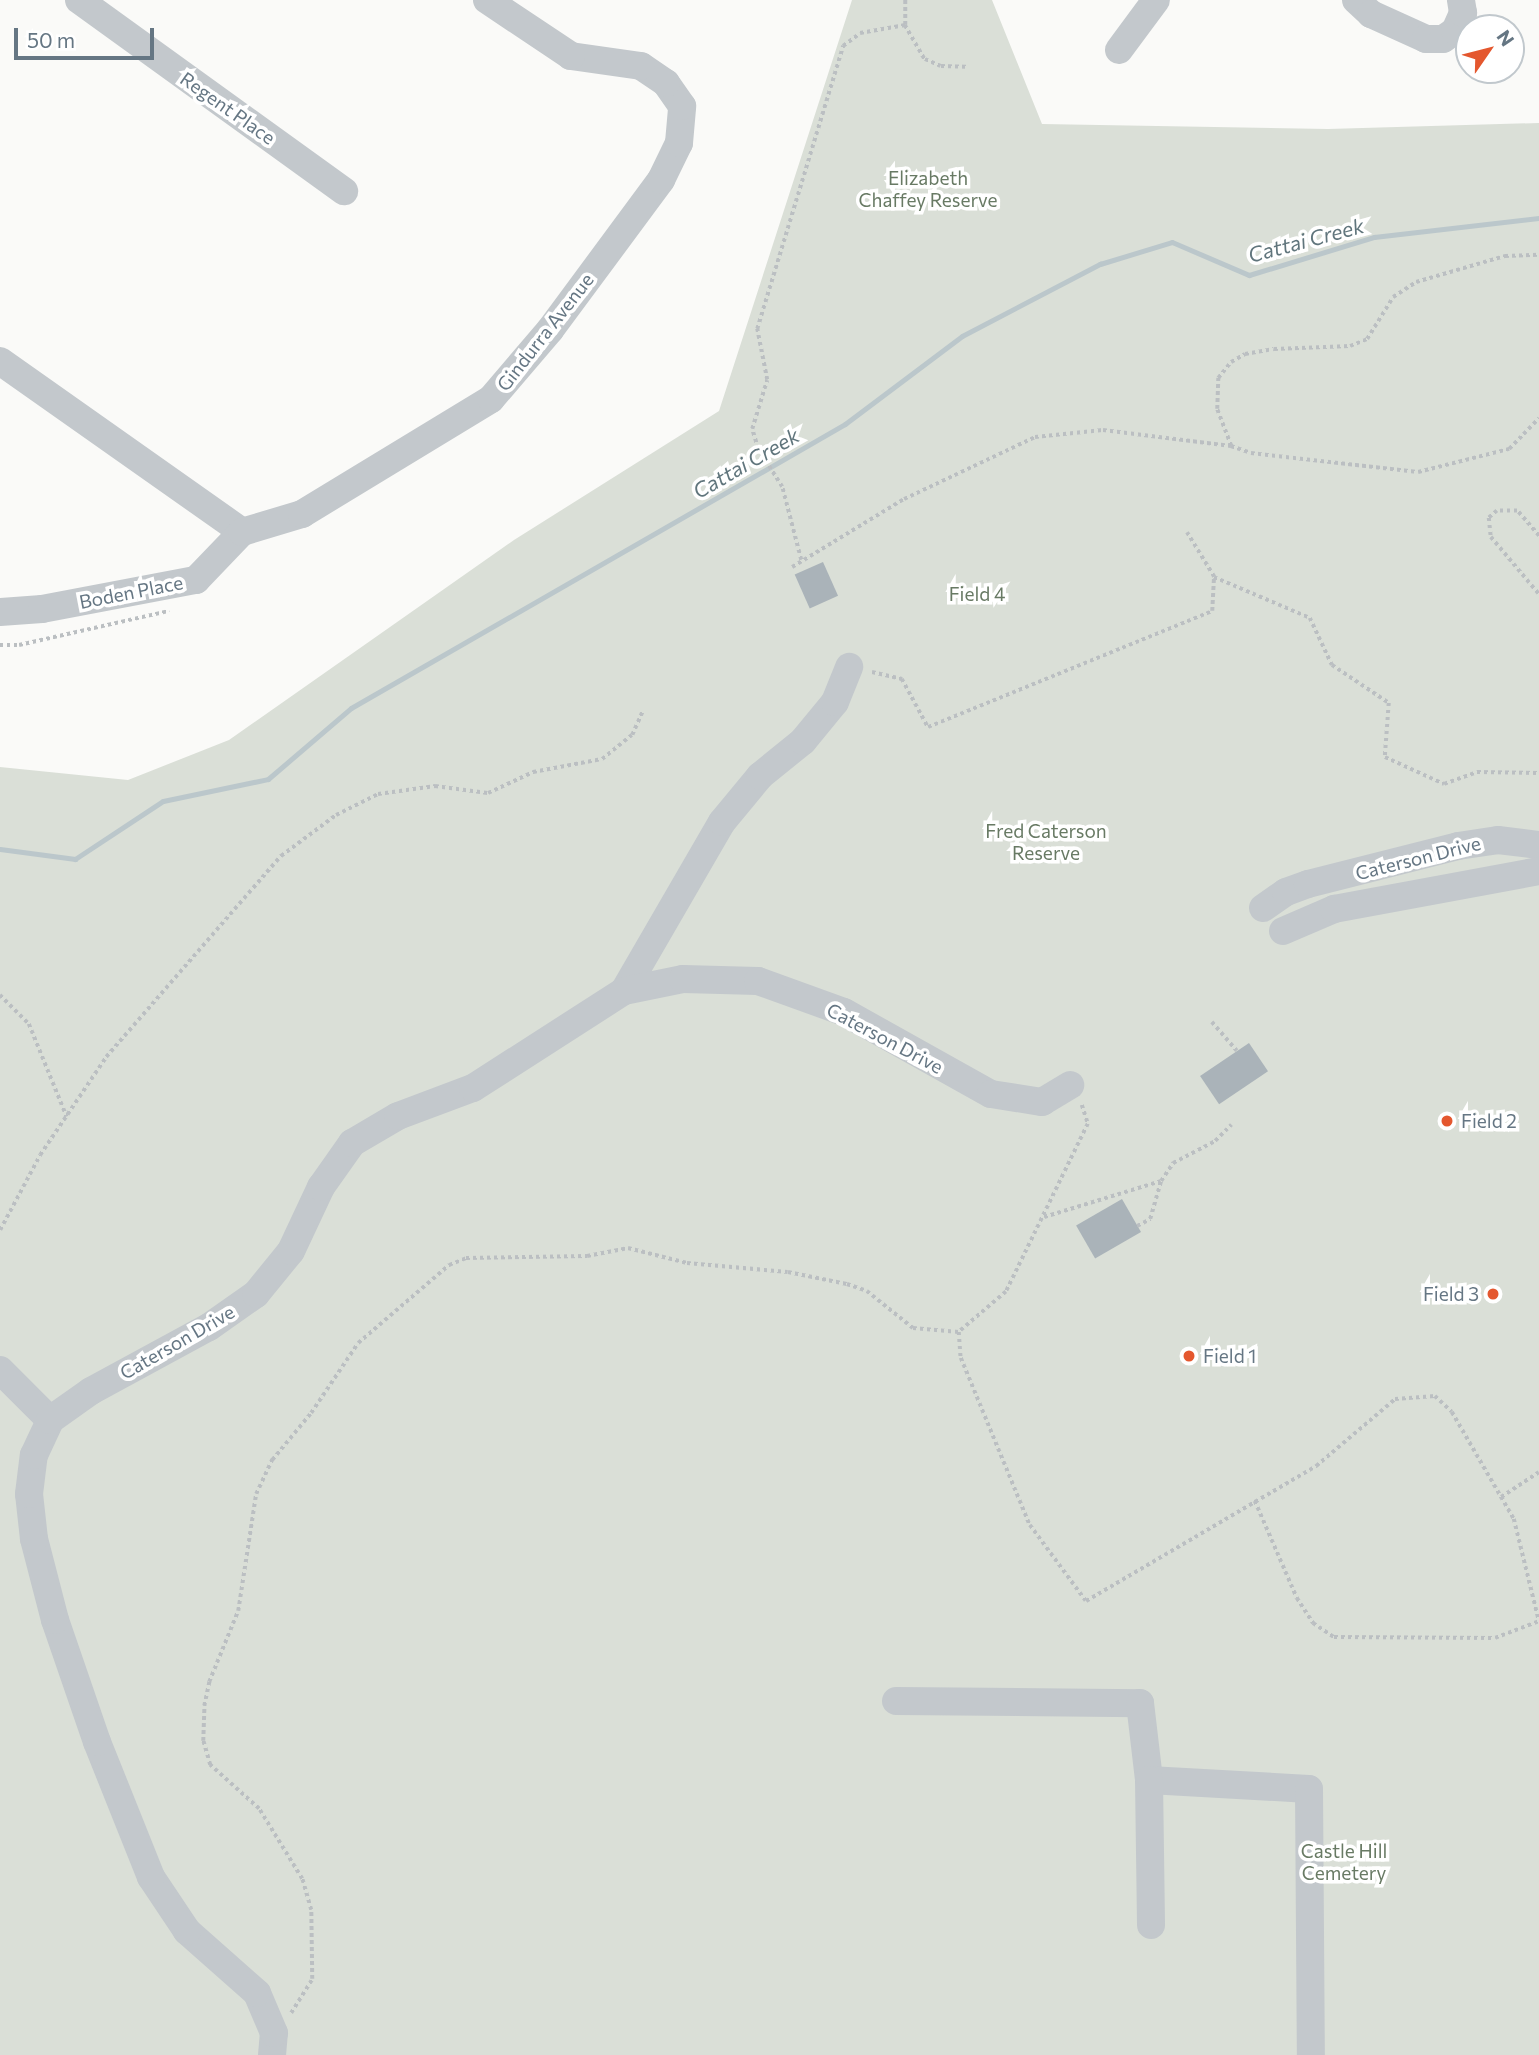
<!DOCTYPE html>
<style>
body{margin:0}
#map{position:relative;width:1539px;height:2055px;overflow:hidden;background:#fafaf8;font-family:Commissioner,sans-serif}
div>[style]{position:absolute}
.green>*{inset:0;background:#dadfd7}
.stream>*{height:5px;margin:-2.5px;padding:0 2.5px;transform-origin:2.5px;border-radius:2.5px;background:#bbc7cb}
.building>*{inset:0;background:#aab3b9;transform-origin:0 0}
.path>*{height:3.5px;margin-top:-1.75px;transform-origin:0;background:repeating-linear-gradient(90deg,#bbbfc2 0 3.5px,transparent 0 7px)}
.minor>*{height:28px;margin:-14px;padding:0 14px;transform-origin:14px;border-radius:14px;background:#c3c8cc}
.dots>*{width:19px;height:19px;translate:-50% -50%;box-sizing:border-box;border:4px solid #fff;border-radius:50%}
span{translate:-50% -50%;white-space:nowrap;text-align:center;line-height:1.15;-webkit-text-stroke:7px #fff;paint-order:stroke}
.street-label{font-size:19px;color:#657683}
.park-label{font-size:19px;color:#687a64}
.poi-label{font-size:19px;color:#657683}
.left{translate:0 -50%;text-align:left}
.right{translate:-100% -50%;text-align:right}
.water-label{font-size:21px;color:#60757c;font-style:italic}
.north{position:absolute;left:1455px;top:14px;width:70px;height:70px;box-sizing:border-box;background:#fff;border:2px solid #c1c8cd;border-radius:50%;rotate:55deg;font-size:19px;font-weight:700;line-height:28px;text-align:center;color:#657683}
.north::after{content:'';display:block;margin:auto;width:24px;height:32px;background:#e4572e;clip-path:polygon(50% 0,100% 100%,50% 72%,0 100%)}
.scale{position:absolute;left:14px;top:28px;width:140px;height:32px;box-sizing:border-box;border:4px solid #657683;border-top:0;padding-left:9px;font-size:21px;line-height:24px;white-space:nowrap;color:#657683;-webkit-text-stroke:5px #fff;paint-order:stroke}
</style>
<div id="map">
<div class="green">
<div style="clip-path:polygon(852px 0,992px 0,1042px 124px,1328px 129px,1539px 123px,1539px 2055px,0 2055px,0 767px,128px 780px,229px 740px,514px 540px,719px 411px)"></div>
</div>
<div class="stream">
<div style="left:0;top:849px;width:76px;rotate:7.6deg"></div>
<div style="left:75px;top:859px;width:105px;rotate:-33.4deg"></div>
<div style="left:163px;top:801px;width:107px;rotate:-11.8deg"></div>
<div style="left:268px;top:779px;width:109px;rotate:-40.5deg"></div>
<div style="left:351px;top:708px;width:570px;rotate:-29.89deg"></div>
<div style="left:845px;top:424px;width:146px;rotate:-36.9deg"></div>
<div style="left:962px;top:336px;width:156px;rotate:-27.6deg"></div>
<div style="left:1100px;top:264px;width:75px;rotate:-17deg"></div>
<div style="left:1172px;top:242px;width:84px;rotate:23.2deg"></div>
<div style="left:1249px;top:275px;width:131px;rotate:-16.9deg"></div>
<div style="left:1374px;top:237px;width:166px;rotate:-6.6deg"></div>
</div>
<div class="building">
<div style="left:823px;top:562px;width:37px;height:31px;rotate:66deg"></div>
<div style="left:1249px;top:1043px;width:34px;height:59px;rotate:56deg"></div>
<div style="left:1122px;top:1199px;width:38px;height:53px;rotate:60deg"></div>
</div>
<div class="path">
<div style="left:905px;top:25px;width:39px;rotate:60deg"></div>
<div style="left:925px;top:59px;width:17px;rotate:24deg"></div>
<div style="left:941px;top:66px;width:25px;rotate:2deg"></div>
<div style="left:1231px;top:446px;width:40px;rotate:-111deg"></div>
<div style="left:1217px;top:409px;width:31px;rotate:-88deg"></div>
<div style="left:1218px;top:378px;width:21px;rotate:-51deg"></div>
<div style="left:1231px;top:362px;width:16px;rotate:-30deg"></div>
<div style="left:1245px;top:354px;width:29px;rotate:-10deg"></div>
<div style="left:1274px;top:349px;width:76px;rotate:-2.3deg"></div>
<div style="left:1350px;top:346px;width:18px;rotate:-22deg"></div>
<div style="left:1367px;top:339px;width:49px;rotate:-58.2deg"></div>
<div style="left:1393px;top:297px;width:27px;rotate:-33deg"></div>
<div style="left:1416px;top:282px;width:93px;rotate:-16.3deg"></div>
<div style="left:1505px;top:256px;width:34px;rotate:-2deg"></div>
<div style="left:1539px;top:536px;width:33px;rotate:-131deg"></div>
<div style="left:1517px;top:511px;width:20px;rotate:180deg"></div>
<div style="left:1497px;top:511px;width:11px;rotate:139deg"></div>
<div style="left:1489px;top:518px;width:19px;rotate:84deg"></div>
<div style="left:1491px;top:537px;width:75px;rotate:49.9deg"></div>
<div style="left:801px;top:560px;width:75px;rotate:-104.6deg"></div>
<div style="left:782px;top:487px;width:45px;rotate:-122.3deg"></div>
<div style="left:758px;top:449px;width:21px;rotate:-107deg"></div>
<div style="left:752px;top:429px;width:51px;rotate:-73deg"></div>
<div style="left:767px;top:380px;width:52px;rotate:-101.1deg"></div>
<div style="left:757px;top:329px;width:296px;rotate:-73.1deg"></div>
<div style="left:843px;top:46px;width:21px;rotate:-37deg"></div>
<div style="left:860px;top:33px;width:46px;rotate:-10.1deg"></div>
<div style="left:905px;top:25px;width:25px;rotate:-90deg"></div>
<div style="left:792px;top:567px;width:131px;rotate:-31.3deg"></div>
<div style="left:904px;top:499px;width:145px;rotate:-25.3deg"></div>
<div style="left:1035px;top:437px;width:68px;rotate:-5.9deg"></div>
<div style="left:1103px;top:430px;width:129px;rotate:7.1deg"></div>
<div style="left:1231px;top:446px;width:21px;rotate:19deg"></div>
<div style="left:1251px;top:453px;width:168px;rotate:6.5deg"></div>
<div style="left:1418px;top:472px;width:94px;rotate:-14.2deg"></div>
<div style="left:1509px;top:449px;width:43px;rotate:-45.9deg"></div>
<div style="left:1214px;top:577px;width:104px;rotate:23.1deg"></div>
<div style="left:1310px;top:618px;width:52px;rotate:64.9deg"></div>
<div style="left:1332px;top:665px;width:69px;rotate:33.7deg"></div>
<div style="left:1389px;top:703px;width:54px;rotate:94.2deg"></div>
<div style="left:1385px;top:757px;width:65px;rotate:24.6deg"></div>
<div style="left:1444px;top:784px;width:35px;rotate:-20deg"></div>
<div style="left:1477px;top:772px;width:62px;rotate:0.9deg"></div>
<div style="left:0;top:645px;width:19px"></div>
<div style="left:19px;top:645px;width:154px;rotate:-12.8deg"></div>
<div style="left:872px;top:672px;width:31px;rotate:13deg"></div>
<div style="left:902px;top:679px;width:55px;rotate:61.6deg"></div>
<div style="left:928px;top:727px;width:307px;rotate:-22.2deg"></div>
<div style="left:1212px;top:611px;width:34px;rotate:-87deg"></div>
<div style="left:1214px;top:577px;width:52px;rotate:-121.5deg"></div>
<div style="left:0;top:995px;width:41px;rotate:45deg"></div>
<div style="left:29px;top:1024px;width:100px;rotate:67.8deg"></div>
<div style="left:1212px;top:1022px;width:38px;rotate:49deg"></div>
<div style="left:1082px;top:1105px;width:20px;rotate:72deg"></div>
<div style="left:1088px;top:1124px;width:187px;rotate:116deg"></div>
<div style="left:1006px;top:1292px;width:62px;rotate:139.6deg"></div>
<div style="left:959px;top:1332px;width:26px;rotate:86deg"></div>
<div style="left:961px;top:1358px;width:181px;rotate:67.6deg"></div>
<div style="left:1030px;top:1525px;width:94px;rotate:53.6deg"></div>
<div style="left:1086px;top:1601px;width:267px;rotate:-30.4deg"></div>
<div style="left:1316px;top:1466px;width:104px;rotate:-40.3deg"></div>
<div style="left:1395px;top:1399px;width:40px;rotate:-4.3deg"></div>
<div style="left:1435px;top:1396px;width:23px;rotate:43deg"></div>
<div style="left:1452px;top:1412px;width:124px;rotate:59.9deg"></div>
<div style="left:1514px;top:1519px;width:105px;rotate:76.2deg"></div>
<div style="left:1044px;top:1217px;width:122px;rotate:-17.1deg"></div>
<div style="left:1137px;top:1226px;width:15px;rotate:-28deg"></div>
<div style="left:1150px;top:1219px;width:40px;rotate:-74deg"></div>
<div style="left:1161px;top:1181px;width:22px;rotate:-56deg"></div>
<div style="left:1173px;top:1163px;width:47px;rotate:-27.6deg"></div>
<div style="left:1215px;top:1141px;width:23px;rotate:-45deg"></div>
<div style="left:0;top:1230px;width:85px;rotate:-61.9deg"></div>
<div style="left:40px;top:1155px;width:118px;rotate:-56deg"></div>
<div style="left:106px;top:1057px;width:267px;rotate:-49deg"></div>
<div style="left:281px;top:856px;width:69px;rotate:-36.7deg"></div>
<div style="left:336px;top:815px;width:47px;rotate:-26.6deg"></div>
<div style="left:378px;top:794px;width:58px;rotate:-8deg"></div>
<div style="left:435px;top:786px;width:53px;rotate:7.5deg"></div>
<div style="left:488px;top:793px;width:50px;rotate:-25deg"></div>
<div style="left:533px;top:772px;width:70px;rotate:-10.7deg"></div>
<div style="left:602px;top:759px;width:38px;rotate:-39deg"></div>
<div style="left:632px;top:735px;width:27px;rotate:-66deg"></div>
<div style="left:1501px;top:1497px;width:45px;rotate:-33.3deg"></div>
<div style="left:1255px;top:1501px;width:106px;rotate:66.6deg"></div>
<div style="left:1297px;top:1598px;width:30px;rotate:57deg"></div>
<div style="left:1313px;top:1623px;width:25px;rotate:34deg"></div>
<div style="left:1334px;top:1637px;width:161px;rotate:0.4deg"></div>
<div style="left:1495px;top:1638px;width:47px;rotate:-21.1deg"></div>
<div style="left:291px;top:2013px;width:40px;rotate:-58deg"></div>
<div style="left:312px;top:1979px;width:69px;rotate:-90.8deg"></div>
<div style="left:311px;top:1910px;width:32px;rotate:-106deg"></div>
<div style="left:302px;top:1879px;width:82px;rotate:-121.6deg"></div>
<div style="left:259px;top:1809px;width:66px;rotate:-138.1deg"></div>
<div style="left:210px;top:1765px;width:25px;rotate:-106deg"></div>
<div style="left:203px;top:1741px;width:35px;rotate:-88deg"></div>
<div style="left:204px;top:1706px;width:25px;rotate:-78deg"></div>
<div style="left:209px;top:1682px;width:77px;rotate:-67.8deg"></div>
<div style="left:238px;top:1611px;width:118px;rotate:-81.3deg"></div>
<div style="left:256px;top:1494px;width:38px;rotate:-65deg"></div>
<div style="left:272px;top:1460px;width:61px;rotate:-50.3deg"></div>
<div style="left:311px;top:1413px;width:84px;rotate:-56.1deg"></div>
<div style="left:358px;top:1343px;width:120px;rotate:-40.6deg"></div>
<div style="left:449px;top:1265px;width:18px;rotate:-22deg"></div>
<div style="left:466px;top:1258px;width:121px;rotate:-0.9deg"></div>
<div style="left:587px;top:1256px;width:42px;rotate:-11deg"></div>
<div style="left:628px;top:1248px;width:61px;rotate:14.3deg"></div>
<div style="left:687px;top:1263px;width:101px;rotate:5.1deg"></div>
<div style="left:788px;top:1272px;width:60px;rotate:11.5deg"></div>
<div style="left:847px;top:1284px;width:21px;rotate:19deg"></div>
<div style="left:867px;top:1291px;width:59px;rotate:38.8deg"></div>
<div style="left:913px;top:1328px;width:46px;rotate:5deg"></div>
</div>
<div class="minor">
<div style="left:79px;top:0;width:327px;rotate:35.8deg"></div>
<div style="left:1356px;top:0;width:21px;rotate:43deg"></div>
<div style="left:1371px;top:14px;width:60px;rotate:24.4deg"></div>
<div style="left:1426px;top:39px;width:17px"></div>
<div style="left:1443px;top:39px;width:14px;rotate:-34deg"></div>
<div style="left:1455px;top:31px;width:20px;rotate:-66deg"></div>
<div style="left:1463px;top:13px;width:13px;rotate:-99deg"></div>
<div style="left:1119px;top:50px;width:62px;rotate:-53.5deg"></div>
<div style="left:0;top:361px;width:296px;rotate:35.2deg"></div>
<div style="left:0;top:612px;width:42px;rotate:-4.1deg"></div>
<div style="left:42px;top:609px;width:157px;rotate:-10.7deg"></div>
<div style="left:196px;top:580px;width:66px;rotate:-46.2deg"></div>
<div style="left:242px;top:532px;width:63px;rotate:-16.7deg"></div>
<div style="left:302px;top:514px;width:221px;rotate:-31.3deg"></div>
<div style="left:491px;top:399px;width:91px;rotate:-49.5deg"></div>
<div style="left:550px;top:330px;width:187px;rotate:-53.5deg"></div>
<div style="left:661px;top:180px;width:41px;rotate:-64.1deg"></div>
<div style="left:679px;top:143px;width:37px;rotate:-85deg"></div>
<div style="left:682px;top:106px;width:28px;rotate:-125deg"></div>
<div style="left:666px;top:83px;width:30px;rotate:-146deg"></div>
<div style="left:641px;top:66px;width:71px;rotate:-171.9deg"></div>
<div style="left:571px;top:56px;width:101px;rotate:-146.3deg"></div>
<div style="left:1263px;top:908px;width:28px;rotate:-35deg"></div>
<div style="left:1286px;top:892px;width:23px;rotate:-20deg"></div>
<div style="left:1308px;top:884px;width:155px;rotate:-14.2deg"></div>
<div style="left:1458px;top:846px;width:40px;rotate:-8.5deg"></div>
<div style="left:1498px;top:840px;width:41px;rotate:7deg"></div>
<div style="left:1283px;top:931px;width:56px;rotate:-23.3deg"></div>
<div style="left:1334px;top:909px;width:208px;rotate:-10.5deg"></div>
<div style="left:624px;top:991px;width:195px;rotate:-59.9deg"></div>
<div style="left:722px;top:822px;width:60px;rotate:-50.4deg"></div>
<div style="left:760px;top:776px;width:55px;rotate:-39.1deg"></div>
<div style="left:803px;top:741px;width:50px;rotate:-50.6deg"></div>
<div style="left:835px;top:702px;width:38px;rotate:-68deg"></div>
<div style="left:0;top:1370px;width:71px;rotate:45deg"></div>
<div style="left:896px;top:1701px;width:244px;rotate:0.5deg"></div>
<div style="left:1140px;top:1703px;width:78px;rotate:83.3deg"></div>
<div style="left:1149px;top:1780px;width:160px;rotate:3.2deg"></div>
<div style="left:1309px;top:1789px;width:266px;rotate:89.6deg"></div>
<div style="left:1149px;top:1780px;width:145px;rotate:89.2deg"></div>
<div style="left:272px;top:2055px;width:22px;rotate:-85deg"></div>
<div style="left:274px;top:2033px;width:43px;rotate:-113deg"></div>
<div style="left:257px;top:1993px;width:94px;rotate:-138.5deg"></div>
<div style="left:187px;top:1931px;width:65px;rotate:-123.7deg"></div>
<div style="left:151px;top:1877px;width:145px;rotate:-111.8deg"></div>
<div style="left:97px;top:1742px;width:129px;rotate:-109deg"></div>
<div style="left:55px;top:1620px;width:84px;rotate:-104.5deg"></div>
<div style="left:34px;top:1539px;width:45px;rotate:-96.3deg"></div>
<div style="left:29px;top:1494px;width:39px;rotate:-83deg"></div>
<div style="left:34px;top:1455px;width:38px;rotate:-65deg"></div>
<div style="left:50px;top:1420px;width:50px;rotate:-35.3deg"></div>
<div style="left:91px;top:1391px;width:134px;rotate:-28.5deg"></div>
<div style="left:209px;top:1327px;width:57px;rotate:-35.1deg"></div>
<div style="left:256px;top:1294px;width:55px;rotate:-50.9deg"></div>
<div style="left:291px;top:1251px;width:71px;rotate:-64.9deg"></div>
<div style="left:321px;top:1187px;width:54px;rotate:-54.8deg"></div>
<div style="left:352px;top:1143px;width:53px;rotate:-30.4deg"></div>
<div style="left:398px;top:1116px;width:80px;rotate:-20.5deg"></div>
<div style="left:473px;top:1088px;width:179px;rotate:-32.7deg"></div>
<div style="left:624px;top:991px;width:60px;rotate:-11.5deg"></div>
<div style="left:683px;top:979px;width:75px;rotate:1.5deg"></div>
<div style="left:758px;top:981px;width:91px;rotate:19.8deg"></div>
<div style="left:844px;top:1012px;width:168px;rotate:29.2deg"></div>
<div style="left:991px;top:1094px;width:52px;rotate:8.9deg"></div>
<div style="left:1042px;top:1102px;width:33px;rotate:-31deg"></div>
</div>
<div class="dots">
<div style="left:1447px;top:1121px;background:#e4572e"></div>
<div style="left:1493px;top:1294px;background:#e4572e"></div>
<div style="left:1189px;top:1356px;background:#e4572e"></div>
</div>
<div class="street-label">
<span style="left:228px;top:108px;rotate:35deg">Regent Place</span>
<span style="left:545px;top:332px;rotate:-52deg">Gindurra Avenue</span>
<span style="left:131px;top:592px;rotate:-11deg">Boden Place</span>
<span style="left:1418px;top:858px;rotate:-14deg">Caterson Drive</span>
<span style="left:885px;top:1038px;rotate:28deg">Caterson Drive</span>
<span style="left:177px;top:1342px;rotate:-30deg">Caterson Drive</span>
</div>
<div class="park-label">
<span style="left:928px;top:189px">Elizabeth<br>Chaffey Reserve</span>
<span style="left:977px;top:594px">Field 4</span>
<span style="left:1046px;top:842px">Fred Caterson<br>Reserve</span>
<span style="left:1344px;top:1862px">Castle Hill<br>Cemetery</span>
</div>
<div class="poi-label">
<span class="left" style="left:1461px;top:1121px">Field 2</span>
<span class="right" style="left:1479px;top:1294px">Field 3</span>
<span class="left" style="left:1203px;top:1356px">Field 1</span>
</div>
<div class="water-label">
<span style="left:1306px;top:240px;rotate:-15deg">Cattai Creek</span>
<span style="left:746px;top:463px;rotate:-30deg">Cattai Creek</span>
</div>
<div class="north">N</div>
<div class="scale">50 m</div>
</div>
